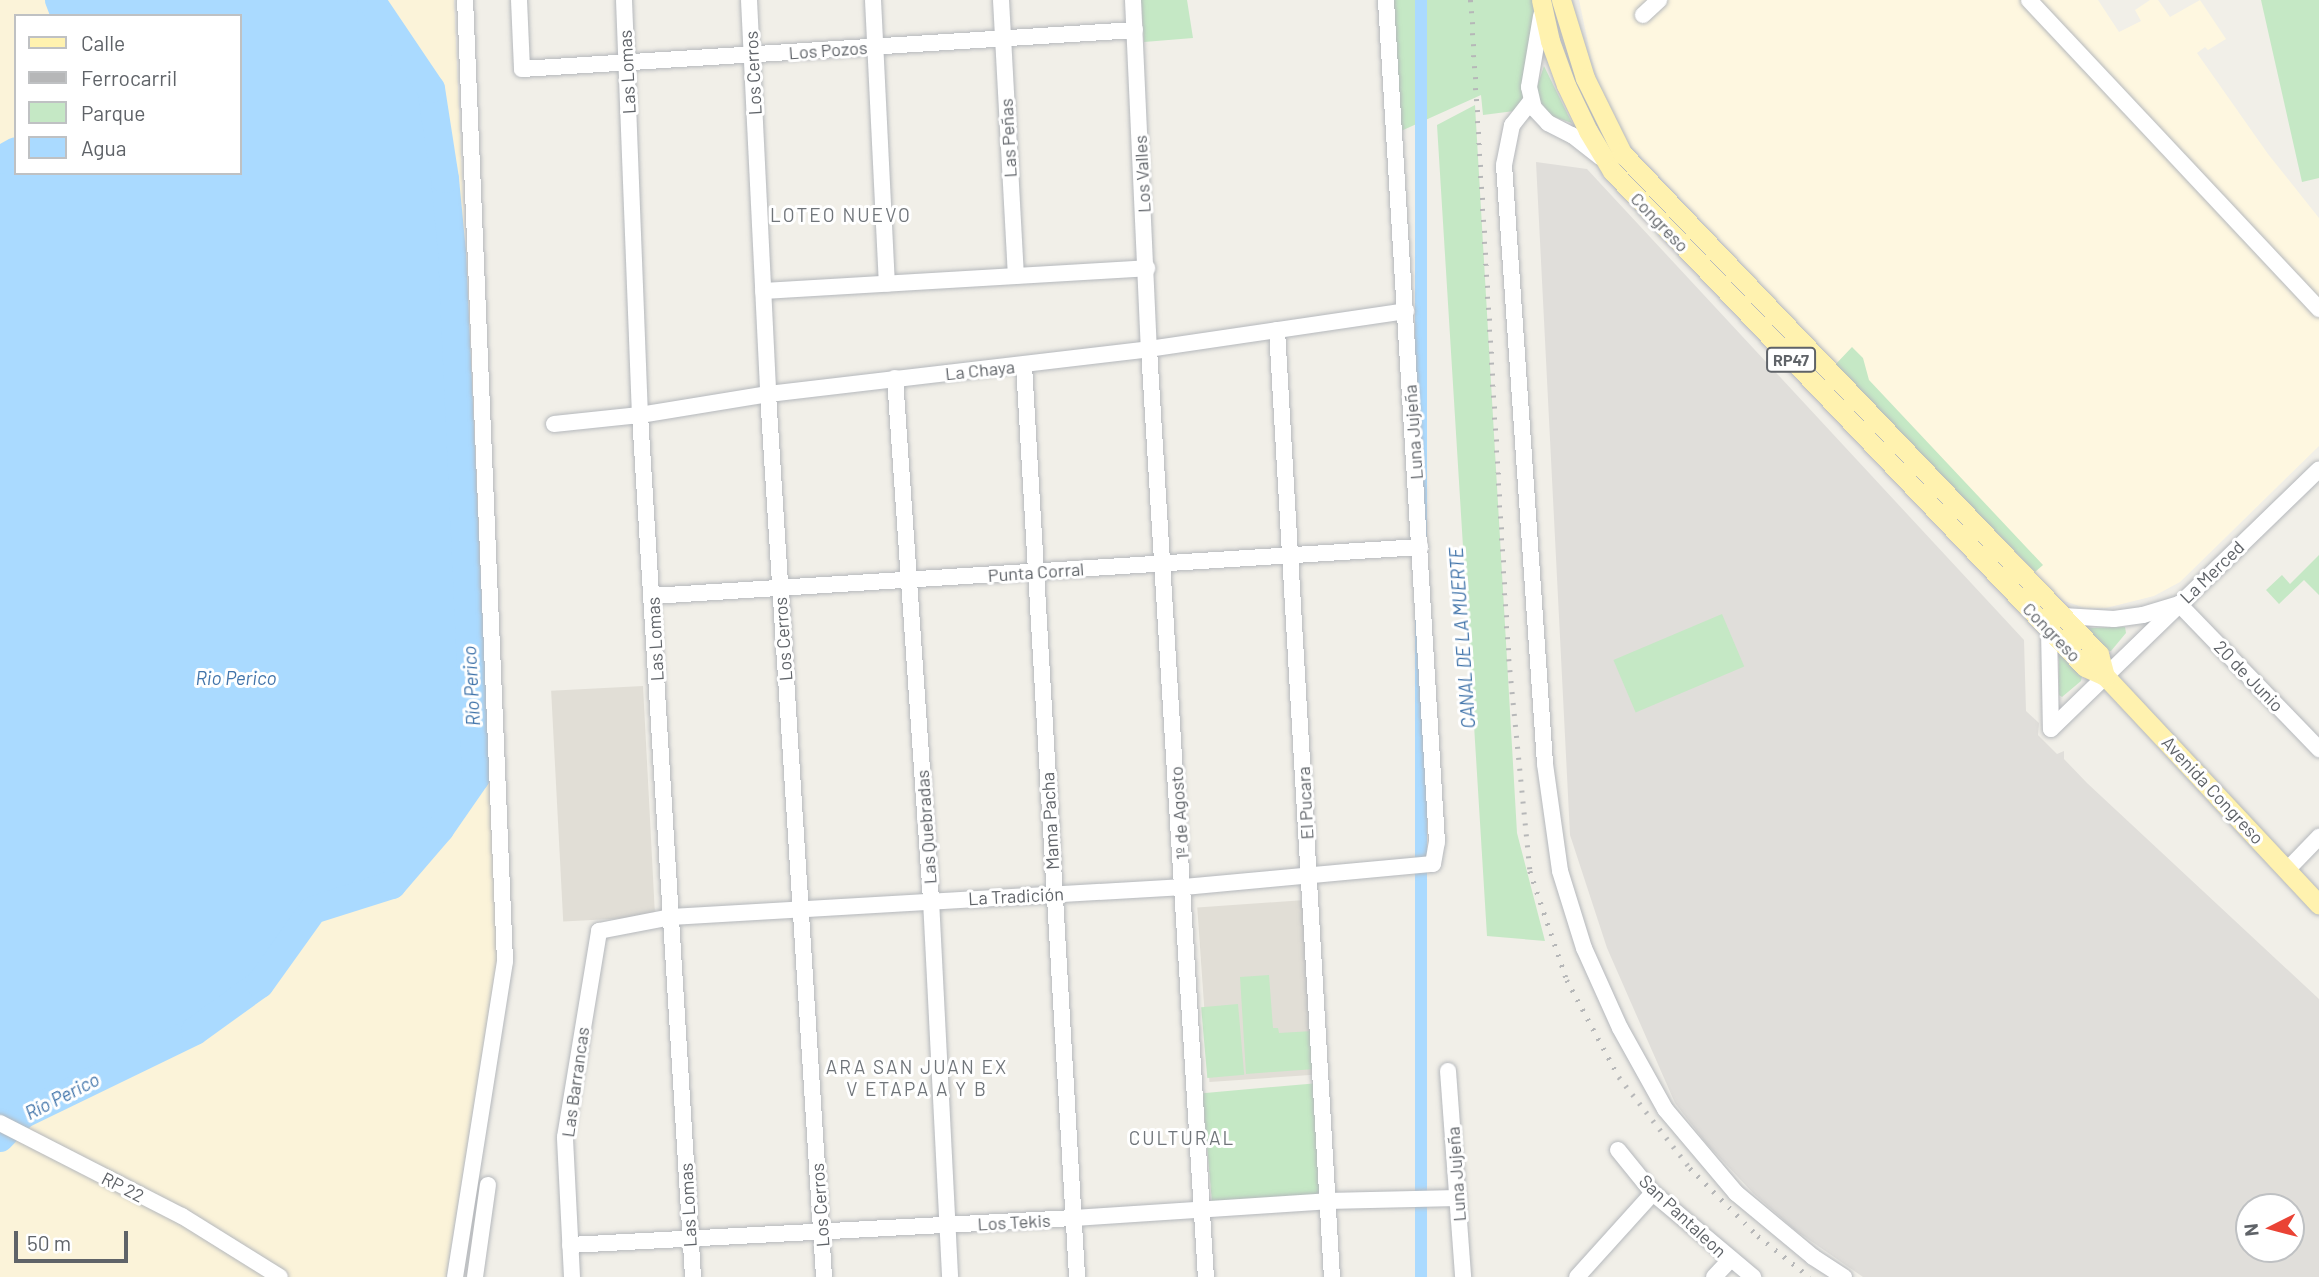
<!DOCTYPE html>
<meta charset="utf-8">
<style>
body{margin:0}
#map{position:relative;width:2319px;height:1277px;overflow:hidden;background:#f1efe8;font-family:Barlow,sans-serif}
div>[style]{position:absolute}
.commercial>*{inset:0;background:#fef7e0}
.industrial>*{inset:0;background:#e0deda}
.education>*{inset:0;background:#e1ded6;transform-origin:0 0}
.green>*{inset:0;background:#c5e8c5;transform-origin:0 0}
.sand>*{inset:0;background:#fbf3d9}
.water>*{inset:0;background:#aadaff;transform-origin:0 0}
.river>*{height:28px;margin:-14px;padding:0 14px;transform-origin:14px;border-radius:14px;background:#aadaff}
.roads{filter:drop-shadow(0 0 2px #b5b8bc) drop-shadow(0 0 2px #b5b8bc)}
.minor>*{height:16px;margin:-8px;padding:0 8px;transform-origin:8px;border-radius:8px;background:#fff}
.major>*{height:19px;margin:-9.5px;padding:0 9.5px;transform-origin:9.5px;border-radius:9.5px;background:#fff2af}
.rail>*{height:4.5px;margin-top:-2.25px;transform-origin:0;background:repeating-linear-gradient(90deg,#b6b7b8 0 2px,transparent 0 11px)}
span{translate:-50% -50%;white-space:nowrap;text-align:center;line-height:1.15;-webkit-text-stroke:6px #fff;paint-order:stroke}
.shield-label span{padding:2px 5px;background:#fff;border:2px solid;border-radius:5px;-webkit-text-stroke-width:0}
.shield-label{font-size:16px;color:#5f6368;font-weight:700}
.street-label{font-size:18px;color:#5f6368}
.neighbourhood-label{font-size:19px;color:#70757a;letter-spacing:2px}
.water-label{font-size:19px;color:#4174aa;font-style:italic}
.legend{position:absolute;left:14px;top:14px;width:228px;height:161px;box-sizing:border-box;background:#fff;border:2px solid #bfc1c3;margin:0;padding:9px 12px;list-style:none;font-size:21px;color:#5f6368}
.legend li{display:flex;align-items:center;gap:14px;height:35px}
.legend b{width:35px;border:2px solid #bfc1c3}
.north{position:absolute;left:2235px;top:1193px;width:70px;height:70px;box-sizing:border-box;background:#fff;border:2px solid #bfc1c3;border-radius:50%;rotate:264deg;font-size:19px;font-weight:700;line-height:28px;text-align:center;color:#5f6368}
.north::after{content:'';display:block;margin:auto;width:24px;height:32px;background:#ea4335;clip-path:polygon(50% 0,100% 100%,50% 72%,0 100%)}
.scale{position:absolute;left:14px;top:1231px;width:114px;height:32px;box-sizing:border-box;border:4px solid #5f6368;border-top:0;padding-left:9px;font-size:21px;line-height:24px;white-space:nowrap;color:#5f6368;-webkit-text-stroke:5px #fff;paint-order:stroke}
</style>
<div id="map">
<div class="commercial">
<div style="clip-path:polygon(1579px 0,2098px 0,2119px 32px,2141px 21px,2135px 10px,2150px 0,2158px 0,2170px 17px,2200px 0,2226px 39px,2208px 50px,2205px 47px,2197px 53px,2268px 154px,2319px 218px,2319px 446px,2180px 582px,2154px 596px,2106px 608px,2085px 608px,2064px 601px,2037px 578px,1628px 143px,1611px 117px,1591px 57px)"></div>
</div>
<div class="industrial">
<div style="clip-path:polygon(evenodd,1536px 162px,1587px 169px,2024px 640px,2026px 711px,2039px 723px,2038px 735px,2057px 754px,2064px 751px,2064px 759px,2087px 783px,2319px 999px,2319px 1277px,1863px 1277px,1795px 1230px,1753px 1193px,1706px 1143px,1675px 1103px,1607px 948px,1570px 835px,1536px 162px,2249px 1207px,2291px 1207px,2291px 1249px,2249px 1249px,2249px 1207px)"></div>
</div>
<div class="education">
<div style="left:643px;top:686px;width:231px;height:92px;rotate:87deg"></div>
<div style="left:1305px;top:900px;width:175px;height:108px;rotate:86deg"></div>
</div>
<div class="green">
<div style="clip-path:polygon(1141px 0,1187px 0,1193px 38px,1144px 42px)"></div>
<div style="clip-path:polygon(1393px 0,1539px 0,1529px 109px,1483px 115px,1481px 95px,1401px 131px)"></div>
<div style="clip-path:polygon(2261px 0,2319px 0,2319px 178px,2302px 182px)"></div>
<div style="clip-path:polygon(1544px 66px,1572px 123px,1551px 116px,1538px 98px,1537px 87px)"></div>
<div style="clip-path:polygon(1475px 105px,1517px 833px,1545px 941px,1487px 936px,1437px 125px)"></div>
<div style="clip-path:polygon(1852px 347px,1863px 358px,1869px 380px,2043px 565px,2035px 572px,1834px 366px)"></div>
<div style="clip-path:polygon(2319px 555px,2319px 595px,2304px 580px,2279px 604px,2266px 590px,2282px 575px,2290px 584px)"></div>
<div style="left:1722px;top:614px;width:57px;height:118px;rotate:67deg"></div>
<div style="clip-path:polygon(2125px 627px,2126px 633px,2111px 651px,2106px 651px,2084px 628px)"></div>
<div style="clip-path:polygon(2059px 654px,2082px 676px,2081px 681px,2062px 697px,2059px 695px)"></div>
<div style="clip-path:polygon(1269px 975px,1273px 1028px,1278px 1028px,1279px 1033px,1313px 1031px,1315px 1069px,1246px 1074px,1240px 977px)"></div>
<div style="left:1238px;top:1004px;width:71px;height:37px;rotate:85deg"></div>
<div style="left:1319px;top:1083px;width:111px;height:117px;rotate:85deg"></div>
</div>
<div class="sand">
<div style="clip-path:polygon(evenodd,0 0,454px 0,497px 959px,446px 1277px,0 1277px,0 0,16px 16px,240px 16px,240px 173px,16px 173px,16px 16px)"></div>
</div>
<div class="water">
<div style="clip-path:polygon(59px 0,371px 0,431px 89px,452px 252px,476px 777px,440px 829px,392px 885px,314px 910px,260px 984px,195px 1031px,22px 1115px,0 1138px,0 160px,16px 151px,16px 173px,240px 173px,240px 16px,65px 16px)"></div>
<div style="left:1415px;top:0;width:12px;height:1280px"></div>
</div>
<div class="river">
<div style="left:59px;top:0;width:17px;rotate:69deg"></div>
<div style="left:0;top:160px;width:18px;rotate:-29deg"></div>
<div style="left:0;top:1138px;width:32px;rotate:-46deg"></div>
<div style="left:22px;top:1115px;width:192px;rotate:-25.9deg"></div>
<div style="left:195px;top:1031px;width:80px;rotate:-35.9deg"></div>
<div style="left:260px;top:984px;width:91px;rotate:-54.4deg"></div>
<div style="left:313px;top:910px;width:83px;rotate:-17.6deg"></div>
<div style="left:392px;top:885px;width:74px;rotate:-49.4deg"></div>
<div style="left:440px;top:829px;width:63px;rotate:-55.3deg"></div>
<div style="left:476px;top:777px;width:526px;rotate:-92.62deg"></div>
<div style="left:452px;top:252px;width:73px;rotate:-95.5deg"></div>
<div style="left:445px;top:179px;width:91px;rotate:-98.8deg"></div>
<div style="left:431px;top:89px;width:107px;rotate:-124deg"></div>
</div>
<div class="roads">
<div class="minor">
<div style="left:519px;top:0;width:69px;rotate:87.5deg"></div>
<div style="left:522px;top:69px;width:614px;rotate:-3.64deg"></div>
<div style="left:624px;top:0;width:415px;rotate:87.8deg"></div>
<div style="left:640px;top:415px;width:864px;rotate:86.48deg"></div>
<div style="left:749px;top:0;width:394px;rotate:87.2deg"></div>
<div style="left:768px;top:394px;width:885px;rotate:86.37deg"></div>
<div style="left:873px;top:0;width:284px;rotate:87.2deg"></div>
<div style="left:1001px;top:0;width:276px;rotate:86.9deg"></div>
<div style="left:1133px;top:0;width:349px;rotate:87.4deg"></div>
<div style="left:1149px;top:349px;width:930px;rotate:86.49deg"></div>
<div style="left:2029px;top:0;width:424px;rotate:46.8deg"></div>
<div style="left:1643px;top:15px;width:22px;rotate:-43deg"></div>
<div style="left:1541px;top:16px;width:72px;rotate:99.6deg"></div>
<div style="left:1529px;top:87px;width:22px;rotate:77deg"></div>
<div style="left:1534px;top:108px;width:21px;rotate:47deg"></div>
<div style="left:1548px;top:123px;width:27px;rotate:27deg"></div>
<div style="left:1572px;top:135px;width:36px;rotate:38deg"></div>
<div style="left:1531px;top:101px;width:31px;rotate:128deg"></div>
<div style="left:1512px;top:125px;width:41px;rotate:101.3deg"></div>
<div style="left:1504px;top:165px;width:600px;rotate:86.08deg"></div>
<div style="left:1545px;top:764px;width:108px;rotate:82deg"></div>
<div style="left:1560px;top:871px;width:81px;rotate:72.7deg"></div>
<div style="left:1584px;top:948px;width:88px;rotate:65.8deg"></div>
<div style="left:1620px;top:1028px;width:93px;rotate:60.9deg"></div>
<div style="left:1665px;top:1109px;width:110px;rotate:49.8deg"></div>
<div style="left:1736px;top:1193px;width:100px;rotate:39.7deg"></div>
<div style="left:1813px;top:1257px;width:37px;rotate:33deg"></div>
<div style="left:763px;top:291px;width:385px;rotate:-3.4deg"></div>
<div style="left:1277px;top:330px;width:949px;rotate:86.68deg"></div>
<div style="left:1024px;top:365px;width:914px;rotate:86.67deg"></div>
<div style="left:895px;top:378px;width:523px;rotate:86.05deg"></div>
<div style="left:931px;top:900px;width:377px;rotate:87.1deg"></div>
<div style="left:554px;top:424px;width:86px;rotate:-6deg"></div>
<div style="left:640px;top:415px;width:130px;rotate:-9.3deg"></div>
<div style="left:768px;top:394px;width:384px;rotate:-6.7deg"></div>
<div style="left:1149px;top:349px;width:260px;rotate:-8.4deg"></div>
<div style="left:652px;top:596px;width:770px;rotate:-3.65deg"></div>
<div style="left:2063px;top:616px;width:51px;rotate:3.4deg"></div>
<div style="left:2114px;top:619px;width:29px;rotate:-8deg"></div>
<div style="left:2143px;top:615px;width:38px;rotate:-17deg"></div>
<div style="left:2179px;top:604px;width:202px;rotate:46deg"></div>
<div style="left:2049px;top:629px;width:100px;rotate:88.9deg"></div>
<div style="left:2051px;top:729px;width:373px;rotate:-44.1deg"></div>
<div style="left:2288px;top:869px;width:45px;rotate:-45.9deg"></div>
<div style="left:1448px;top:1071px;width:207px;rotate:85.8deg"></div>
<div style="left:0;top:1123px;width:204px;rotate:27.1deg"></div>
<div style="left:182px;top:1216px;width:115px;rotate:31.9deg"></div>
<div style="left:1618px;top:1150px;width:55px;rotate:50.9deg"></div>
<div style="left:1653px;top:1193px;width:131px;rotate:40deg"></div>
<div style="left:570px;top:1245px;width:505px;rotate:-3.07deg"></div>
<div style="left:1074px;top:1218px;width:254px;rotate:-3.8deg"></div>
<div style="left:1327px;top:1201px;width:131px;rotate:-1.3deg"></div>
<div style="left:455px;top:1277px;width:320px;rotate:-81deg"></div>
<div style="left:505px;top:961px;width:962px;rotate:-92.38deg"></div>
<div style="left:475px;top:1277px;width:93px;rotate:-82deg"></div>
<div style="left:572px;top:1277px;width:140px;rotate:-92.9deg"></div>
<div style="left:565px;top:1137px;width:209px;rotate:-80.6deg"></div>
<div style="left:599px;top:931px;width:73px;rotate:-11deg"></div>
<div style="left:671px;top:917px;width:514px;rotate:-3.35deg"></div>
<div style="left:1184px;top:887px;width:250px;rotate:-5.3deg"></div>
<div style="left:1433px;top:864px;width:22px;rotate:-80deg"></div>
<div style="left:1437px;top:842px;width:844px;rotate:-93.47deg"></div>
<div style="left:1577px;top:1277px;width:113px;rotate:-47.9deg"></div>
<div style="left:1714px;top:1277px;width:23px;rotate:-47deg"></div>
</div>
<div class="major">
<div style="left:1541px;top:0;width:42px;rotate:77.6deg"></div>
<div style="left:1550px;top:41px;width:47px;rotate:70deg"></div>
<div style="left:1566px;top:85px;width:51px;rotate:64.4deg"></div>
<div style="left:1588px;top:131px;width:47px;rotate:59deg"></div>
<div style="left:1612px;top:171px;width:685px;rotate:46.36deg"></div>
<div style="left:2085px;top:667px;width:22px;rotate:24deg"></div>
<div style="left:2105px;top:676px;width:313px;rotate:46.9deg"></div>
<div style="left:1561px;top:0;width:82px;rotate:72.9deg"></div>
<div style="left:1585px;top:78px;width:84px;rotate:63.7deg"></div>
<div style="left:1622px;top:153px;width:692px;rotate:46.41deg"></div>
<div style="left:2099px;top:654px;width:23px;rotate:75deg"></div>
</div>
</div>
<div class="rail">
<div style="left:1471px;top:0;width:660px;rotate:86.7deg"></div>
<div style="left:1509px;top:659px;width:213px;rotate:84.3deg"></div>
<div style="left:1530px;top:871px;width:115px;rotate:71.3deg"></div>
<div style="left:1567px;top:980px;width:110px;rotate:61.8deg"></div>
<div style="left:1619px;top:1077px;width:115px;rotate:52deg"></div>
<div style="left:1690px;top:1168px;width:96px;rotate:45deg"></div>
<div style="left:1758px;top:1236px;width:66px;rotate:38.3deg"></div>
</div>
<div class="shield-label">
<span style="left:1791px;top:360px">RP47</span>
</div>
<div class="street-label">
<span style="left:828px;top:50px;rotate:-4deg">Los Pozos</span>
<span style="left:627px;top:72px;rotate:-93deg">Las Lomas</span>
<span style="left:753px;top:73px;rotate:-93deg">Los Cerros</span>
<span style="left:1008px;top:138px;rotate:-93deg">Las Peñas</span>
<span style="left:1142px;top:174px;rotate:-93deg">Los Valles</span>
<span style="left:1660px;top:222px;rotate:46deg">Congreso</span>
<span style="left:980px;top:370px;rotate:-6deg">La Chaya</span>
<span style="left:1413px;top:432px;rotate:-94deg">Luna Jujeña</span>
<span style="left:1036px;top:572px;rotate:-4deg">Punta Corral</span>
<span style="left:2212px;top:572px;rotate:-44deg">La Merced</span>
<span style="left:2052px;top:632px;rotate:46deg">Congreso</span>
<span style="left:655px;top:639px;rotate:-93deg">Las Lomas</span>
<span style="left:783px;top:639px;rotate:-94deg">Los Cerros</span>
<span style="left:2249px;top:676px;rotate:46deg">20 de Junio</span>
<span style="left:2213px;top:790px;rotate:47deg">Avenida Congreso</span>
<span style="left:1305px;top:803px;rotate:-93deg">El Pucara</span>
<span style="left:1179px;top:813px;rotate:-94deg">1º de Agosto</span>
<span style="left:1050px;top:821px;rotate:-93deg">Mama Pacha</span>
<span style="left:926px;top:827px;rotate:-94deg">Las Quebradas</span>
<span style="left:1016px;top:896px;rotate:-3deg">La Tradición</span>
<span style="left:575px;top:1082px;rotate:-82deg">Las Barrancas</span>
<span style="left:1456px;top:1174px;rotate:-94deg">Luna Jujeña</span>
<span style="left:123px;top:1187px;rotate:27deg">RP 22</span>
<span style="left:688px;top:1205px;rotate:-93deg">Las Lomas</span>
<span style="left:820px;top:1205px;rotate:-94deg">Los Cerros</span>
<span style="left:1683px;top:1216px;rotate:43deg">San Pantaleon</span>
<span style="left:1014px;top:1222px;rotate:-3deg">Los Tekis</span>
</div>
<div class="neighbourhood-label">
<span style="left:841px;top:215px">LOTEO NUEVO</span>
<span style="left:917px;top:1078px">ARA SAN JUAN EX<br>V ETAPA A Y B</span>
<span style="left:1182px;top:1138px">CULTURAL</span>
</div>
<div class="water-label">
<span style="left:1462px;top:638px;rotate:-94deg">CANAL DE LA MUERTE</span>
<span style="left:236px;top:678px">Rio Perico</span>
<span style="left:471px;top:686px;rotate:-93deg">Río Perico</span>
<span style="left:62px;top:1096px;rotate:-27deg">Río Perico</span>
</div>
<ul class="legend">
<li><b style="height:9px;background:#fff2af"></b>Calle</li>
<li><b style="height:9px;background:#b6b7b8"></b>Ferrocarril</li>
<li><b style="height:19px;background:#c5e8c5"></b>Parque</li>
<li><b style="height:19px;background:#aadaff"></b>Agua</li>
</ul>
<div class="north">N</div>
<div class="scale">50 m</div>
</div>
